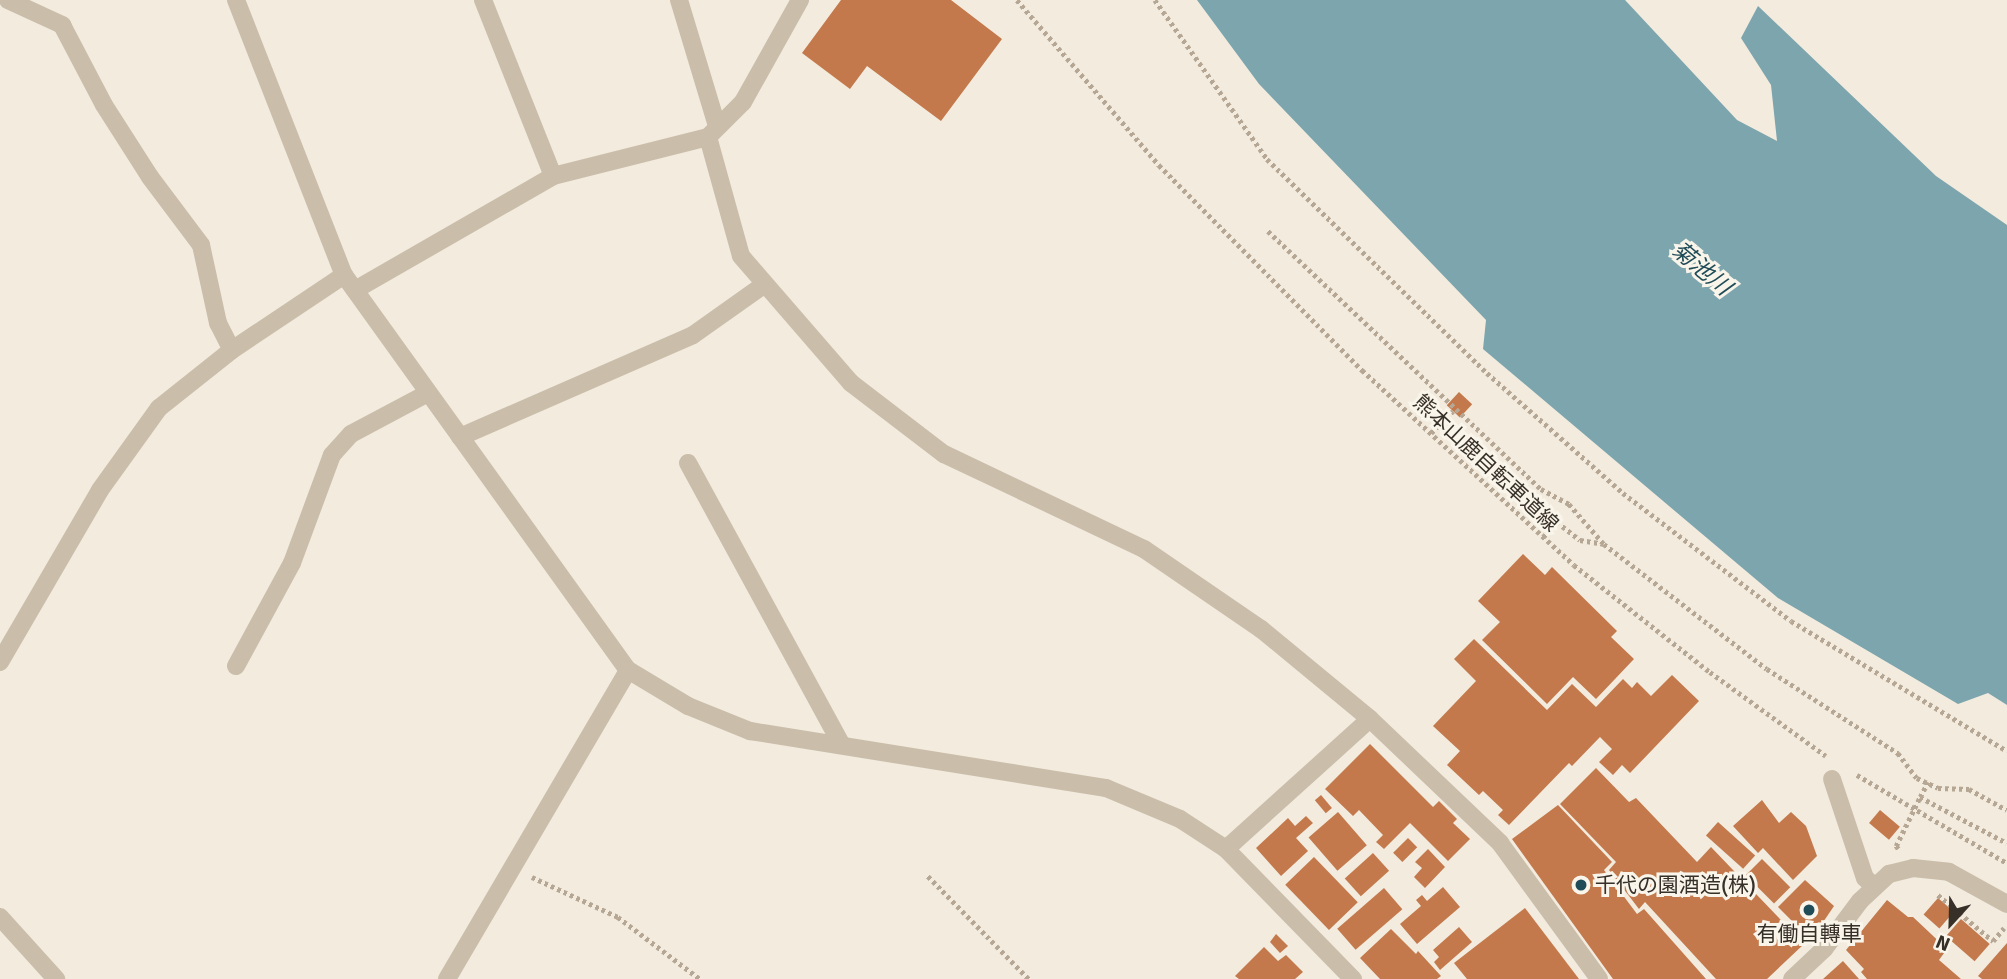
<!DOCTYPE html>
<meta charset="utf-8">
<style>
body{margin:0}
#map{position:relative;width:2007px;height:979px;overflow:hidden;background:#f2ebde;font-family:Signika,"Noto Sans JP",sans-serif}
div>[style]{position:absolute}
.water>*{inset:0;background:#7da5ae}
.building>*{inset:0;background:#c3794b;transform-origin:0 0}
.path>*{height:4.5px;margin-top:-2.25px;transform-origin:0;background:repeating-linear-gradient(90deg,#b6a794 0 3.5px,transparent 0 7px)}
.minor>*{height:18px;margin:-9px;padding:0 9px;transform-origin:9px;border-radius:9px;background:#cabdaa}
.dots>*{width:19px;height:19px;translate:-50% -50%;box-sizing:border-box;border:4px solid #f9f5ea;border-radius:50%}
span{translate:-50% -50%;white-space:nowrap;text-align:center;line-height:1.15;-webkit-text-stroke:6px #f9f5ea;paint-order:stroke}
.street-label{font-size:21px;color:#373029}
.poi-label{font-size:21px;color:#373029}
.left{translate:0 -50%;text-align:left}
.water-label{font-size:23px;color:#204c58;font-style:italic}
.north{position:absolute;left:1916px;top:888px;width:70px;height:70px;-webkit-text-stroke:5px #f9f5ea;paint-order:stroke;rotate:202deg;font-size:19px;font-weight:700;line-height:28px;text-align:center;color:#373029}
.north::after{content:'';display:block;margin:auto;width:24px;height:32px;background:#373029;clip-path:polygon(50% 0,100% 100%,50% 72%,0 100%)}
</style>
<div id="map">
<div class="water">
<div style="clip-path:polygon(1197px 0,1625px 0,1737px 120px,1777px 141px,1771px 85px,1741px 38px,1758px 6px,1936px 176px,2007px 225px,2007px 705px,1988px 693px,1958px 704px,1778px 598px,1483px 349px,1486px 320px,1259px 84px)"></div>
</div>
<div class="building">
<div style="clip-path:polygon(841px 0,951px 0,1002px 39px,941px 121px,867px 66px,850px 89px,802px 53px)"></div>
<div style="left:1459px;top:392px;width:18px;height:18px;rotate:43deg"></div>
<div style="clip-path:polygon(1523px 554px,1545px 575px,1552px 567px,1617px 631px,1611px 637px,1634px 659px,1596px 699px,1573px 677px,1547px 704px,1482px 640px,1500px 622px,1478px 601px)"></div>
<div style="clip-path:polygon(1474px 639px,1547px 710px,1572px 684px,1596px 707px,1623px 679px,1632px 688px,1637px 682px,1651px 696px,1672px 675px,1699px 701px,1630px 773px,1622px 765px,1613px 775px,1599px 762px,1612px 749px,1600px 737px,1572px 766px,1569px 763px,1509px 825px,1498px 815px,1503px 810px,1483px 791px,1479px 795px,1447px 765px,1460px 751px,1433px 726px,1476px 681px,1454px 659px)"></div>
<div style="clip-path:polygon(1370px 744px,1433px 807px,1439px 801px,1457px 819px,1453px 823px,1470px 839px,1448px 861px,1410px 823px,1384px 849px,1376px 842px,1383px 835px,1359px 810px,1353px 816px,1325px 789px)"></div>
<div style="clip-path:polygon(1596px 768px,1629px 802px,1636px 798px,1697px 862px,1711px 847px,1804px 944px,1767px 979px,1716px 979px,1645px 902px,1639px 909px,1609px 870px,1616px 862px,1560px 804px)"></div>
<div style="left:1321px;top:795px;width:17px;height:8px;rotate:50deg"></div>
<div style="clip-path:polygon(1762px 800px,1779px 823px,1791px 812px,1806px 826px,1817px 856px,1793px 880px,1763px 848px,1758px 853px,1733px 826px)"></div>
<div style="clip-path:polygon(1558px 805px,1612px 862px,1604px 870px,1637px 914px,1644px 909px,1706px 979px,1613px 979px,1512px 839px)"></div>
<div style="left:1880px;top:810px;width:26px;height:17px;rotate:40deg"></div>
<div style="left:1338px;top:812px;width:44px;height:39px;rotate:49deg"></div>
<div style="clip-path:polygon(1306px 816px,1313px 823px,1296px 838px,1308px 851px,1281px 876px,1256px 848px,1288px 818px,1295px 826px)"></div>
<div style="left:1718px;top:822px;width:50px;height:18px;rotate:42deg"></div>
<div style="left:1408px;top:838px;width:13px;height:21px;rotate:45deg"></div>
<div style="clip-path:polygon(1428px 849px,1445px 867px,1425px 888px,1414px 877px,1422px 868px,1415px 862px)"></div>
<div style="left:1373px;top:853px;width:24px;height:38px;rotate:48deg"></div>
<div style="left:1314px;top:857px;width:63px;height:40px;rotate:46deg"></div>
<div style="left:1762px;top:859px;width:40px;height:23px;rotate:45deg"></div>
<div style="clip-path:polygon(1805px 880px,1834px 906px,1811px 940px,1778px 907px)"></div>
<div style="clip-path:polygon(1443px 887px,1460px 907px,1417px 944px,1400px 924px,1421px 906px,1416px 900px,1422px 895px,1427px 901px)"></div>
<div style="left:1384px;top:888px;width:28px;height:62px;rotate:49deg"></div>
<div style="left:1938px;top:898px;width:21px;height:22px;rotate:41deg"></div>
<div style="clip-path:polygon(1887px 900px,1908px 917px,1913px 917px,1947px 949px,1939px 960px,1961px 979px,1867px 979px,1861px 972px,1864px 969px,1846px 950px)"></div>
<div style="clip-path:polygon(1525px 908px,1579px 979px,1467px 979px,1454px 963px)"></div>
<div style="left:1961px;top:919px;width:38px;height:23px;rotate:41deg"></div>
<div style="clip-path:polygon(1459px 927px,1472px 942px,1440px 970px,1434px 962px,1439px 957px,1433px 950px)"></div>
<div style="clip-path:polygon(1391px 929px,1416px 954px,1418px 951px,1441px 976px,1437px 979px,1380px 979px,1360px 958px)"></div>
<div style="clip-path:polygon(1276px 934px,1288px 946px,1280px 953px,1270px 942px)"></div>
<div style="clip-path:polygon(2007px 943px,2007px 979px,1982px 979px,1978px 976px)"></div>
<div style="clip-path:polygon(1264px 947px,1278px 961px,1286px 955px,1303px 972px,1295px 979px,1239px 979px,1235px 976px)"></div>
<div style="clip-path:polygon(1843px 961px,1859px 979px,1823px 979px)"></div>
</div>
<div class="path">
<div style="left:1017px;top:0;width:218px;rotate:49.3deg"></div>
<div style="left:1159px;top:165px;width:289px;rotate:45.3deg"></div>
<div style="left:1362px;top:370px;width:288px;rotate:42.6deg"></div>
<div style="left:1574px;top:565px;width:173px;rotate:38.2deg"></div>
<div style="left:1710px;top:672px;width:143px;rotate:35.9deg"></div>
<div style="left:1155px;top:0;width:194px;rotate:54.8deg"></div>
<div style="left:1267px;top:159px;width:307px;rotate:44.2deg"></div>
<div style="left:1487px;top:373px;width:181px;rotate:41.4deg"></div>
<div style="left:1623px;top:493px;width:211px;rotate:37.3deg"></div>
<div style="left:1791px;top:621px;width:252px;rotate:31deg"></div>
<div style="left:1268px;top:231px;width:376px;rotate:43.4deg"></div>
<div style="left:1541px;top:489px;width:32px;rotate:28deg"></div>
<div style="left:1569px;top:504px;width:53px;rotate:48.8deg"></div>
<div style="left:1604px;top:544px;width:205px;rotate:37.5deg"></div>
<div style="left:1767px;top:669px;width:156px;rotate:32.7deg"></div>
<div style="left:1898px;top:753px;width:31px;rotate:53deg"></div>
<div style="left:1917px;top:778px;width:23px;rotate:25deg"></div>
<div style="left:1938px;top:788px;width:31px;rotate:2deg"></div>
<div style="left:1969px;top:789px;width:43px;rotate:28.9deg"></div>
<div style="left:1431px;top:433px;width:31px;rotate:-45deg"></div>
<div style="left:1543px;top:537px;width:21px;rotate:-47deg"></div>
<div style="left:1557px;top:522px;width:29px;rotate:38deg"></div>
<div style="left:1580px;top:540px;width:24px;rotate:9deg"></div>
<div style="left:1857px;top:775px;width:174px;rotate:30.4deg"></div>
<div style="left:1920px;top:797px;width:17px;rotate:-62deg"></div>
<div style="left:1898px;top:849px;width:4px;rotate:-124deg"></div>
<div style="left:1896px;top:846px;width:55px;rotate:-63.9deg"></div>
<div style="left:1920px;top:797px;width:98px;rotate:27.9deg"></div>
<div style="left:928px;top:876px;width:144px;rotate:45.6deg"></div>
<div style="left:532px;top:877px;width:95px;rotate:24.9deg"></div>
<div style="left:618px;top:917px;width:103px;rotate:37.1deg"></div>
<div style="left:1938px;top:895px;width:72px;rotate:39.9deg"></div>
<div style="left:1993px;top:941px;width:17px;rotate:-50deg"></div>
</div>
<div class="minor">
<div style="left:8px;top:0;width:60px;rotate:24.8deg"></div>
<div style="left:62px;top:25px;width:90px;rotate:62.3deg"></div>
<div style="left:104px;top:105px;width:85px;rotate:57.4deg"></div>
<div style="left:150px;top:177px;width:85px;rotate:53.1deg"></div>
<div style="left:201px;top:245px;width:80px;rotate:77.7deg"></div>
<div style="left:218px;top:323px;width:30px;rotate:63deg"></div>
<div style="left:236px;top:0;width:295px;rotate:68.6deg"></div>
<div style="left:344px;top:275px;width:486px;rotate:54.3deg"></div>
<div style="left:628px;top:670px;width:70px;rotate:31deg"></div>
<div style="left:688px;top:706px;width:67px;rotate:22deg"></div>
<div style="left:750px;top:731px;width:361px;rotate:9.1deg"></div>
<div style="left:1106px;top:788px;width:80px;rotate:22.7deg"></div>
<div style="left:1180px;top:819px;width:55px;rotate:33.1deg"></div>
<div style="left:1226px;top:849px;width:182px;rotate:45.7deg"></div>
<div style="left:483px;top:0;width:189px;rotate:68.3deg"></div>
<div style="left:679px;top:0;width:132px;rotate:73.2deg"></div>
<div style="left:708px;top:137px;width:123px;rotate:74.5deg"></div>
<div style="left:741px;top:256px;width:168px;rotate:49.1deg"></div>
<div style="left:851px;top:383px;width:117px;rotate:37.4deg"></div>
<div style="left:944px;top:454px;width:221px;rotate:25.4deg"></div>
<div style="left:1144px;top:549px;width:142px;rotate:34.4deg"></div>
<div style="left:1261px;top:629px;width:141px;rotate:39.5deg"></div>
<div style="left:1370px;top:719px;width:180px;rotate:43.6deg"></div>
<div style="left:1500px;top:843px;width:168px;rotate:53.9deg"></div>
<div style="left:355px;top:290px;width:228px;rotate:-29.9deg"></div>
<div style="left:553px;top:176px;width:160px;rotate:-14.1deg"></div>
<div style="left:708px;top:137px;width:49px;rotate:-45deg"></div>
<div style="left:743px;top:102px;width:117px;rotate:-60.8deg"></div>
<div style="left:460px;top:437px;width:254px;rotate:-23.6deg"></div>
<div style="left:693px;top:335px;width:88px;rotate:-35.3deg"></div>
<div style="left:688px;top:463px;width:321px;rotate:61.4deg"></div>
<div style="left:0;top:662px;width:199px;rotate:-59.8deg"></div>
<div style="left:100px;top:490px;width:101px;rotate:-54.3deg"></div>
<div style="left:159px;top:408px;width:93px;rotate:-38.5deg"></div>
<div style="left:232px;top:350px;width:135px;rotate:-33.8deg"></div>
<div style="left:236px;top:666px;width:117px;rotate:-61.5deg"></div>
<div style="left:292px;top:563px;width:115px;rotate:-69.7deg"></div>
<div style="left:332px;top:455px;width:28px;rotate:-48deg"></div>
<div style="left:351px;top:434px;width:87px;rotate:-28deg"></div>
<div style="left:1832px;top:779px;width:104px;rotate:71.6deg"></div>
<div style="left:1865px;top:878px;width:13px;rotate:42deg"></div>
<div style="left:1226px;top:849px;width:194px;rotate:-42.1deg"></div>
<div style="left:0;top:917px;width:84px;rotate:47.9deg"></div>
<div style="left:447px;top:979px;width:358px;rotate:-59.6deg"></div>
<div style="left:1792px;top:979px;width:44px;rotate:-43.2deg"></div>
<div style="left:1824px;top:949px;width:60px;rotate:-53.1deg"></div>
<div style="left:1860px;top:901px;width:40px;rotate:-43deg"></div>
<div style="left:1889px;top:874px;width:25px;rotate:-14deg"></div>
<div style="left:1913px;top:868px;width:36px;rotate:6deg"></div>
<div style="left:1949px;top:872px;width:66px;rotate:28.9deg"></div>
</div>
<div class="dots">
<div style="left:1581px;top:885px;background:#204c58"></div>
<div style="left:1809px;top:910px;background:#204c58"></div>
</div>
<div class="street-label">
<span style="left:1486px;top:463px;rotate:43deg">熊本山鹿自転車道線</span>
</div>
<div class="poi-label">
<span class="left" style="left:1595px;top:885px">千代の園酒造(株)</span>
<span style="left:1809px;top:934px">有働自轉車</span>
</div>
<div class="water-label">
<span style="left:1701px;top:269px;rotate:40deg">菊池川</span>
</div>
<div class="north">N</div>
</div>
